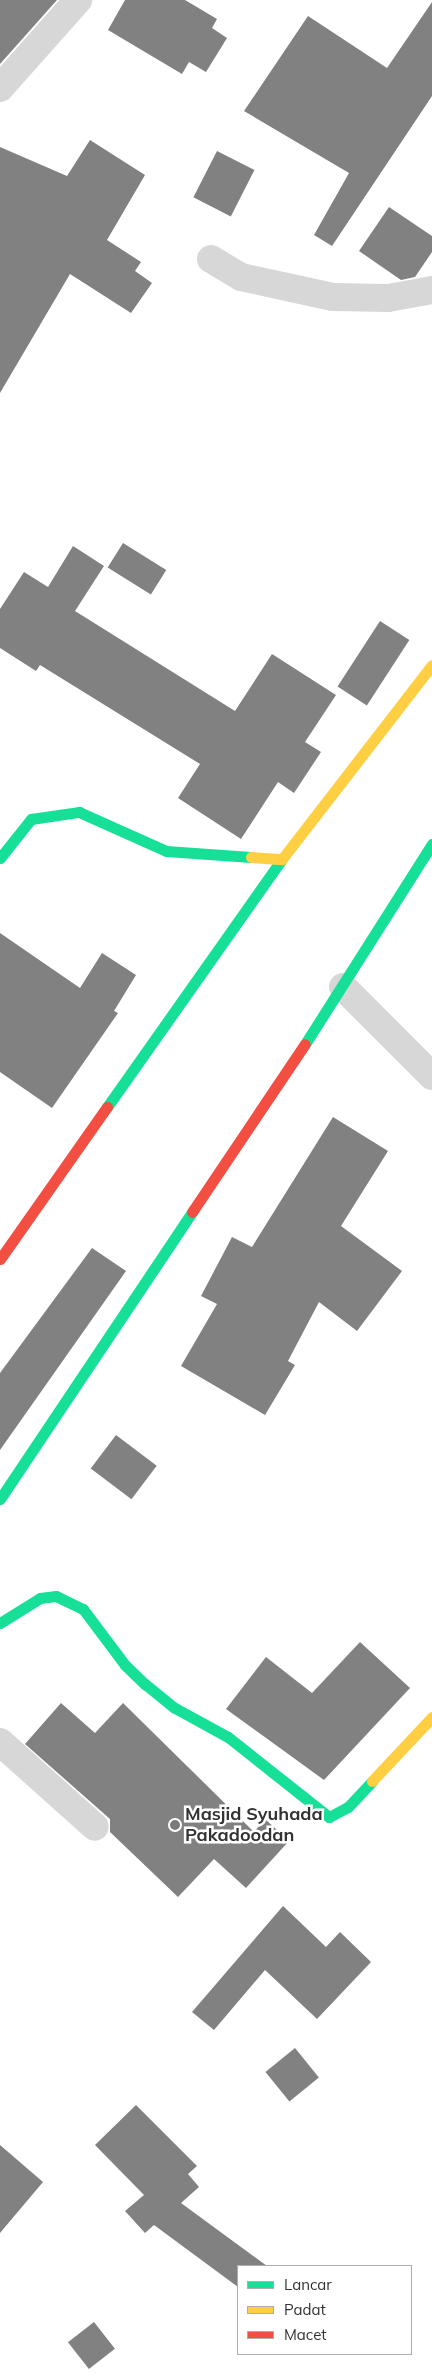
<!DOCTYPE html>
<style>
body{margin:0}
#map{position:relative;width:432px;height:2375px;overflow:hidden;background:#fff;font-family:Mulish,sans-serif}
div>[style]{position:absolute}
.building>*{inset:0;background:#818181;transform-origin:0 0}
.street>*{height:28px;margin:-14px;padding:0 14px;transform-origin:14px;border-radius:14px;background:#d7d7d7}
.fast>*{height:11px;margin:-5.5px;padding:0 5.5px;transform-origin:5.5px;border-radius:5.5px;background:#16e098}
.slow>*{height:11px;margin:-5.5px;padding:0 5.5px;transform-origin:5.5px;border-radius:5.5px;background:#ffcf43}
.jam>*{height:11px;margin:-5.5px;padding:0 5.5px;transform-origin:5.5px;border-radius:5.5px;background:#f24e42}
.dots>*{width:14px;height:14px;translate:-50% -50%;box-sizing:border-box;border:2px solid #fff;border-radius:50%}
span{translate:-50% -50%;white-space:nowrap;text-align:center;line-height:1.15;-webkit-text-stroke:5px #fff;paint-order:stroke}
.poi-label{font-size:18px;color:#333;font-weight:700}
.left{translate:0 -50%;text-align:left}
.legend{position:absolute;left:237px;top:2265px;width:175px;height:90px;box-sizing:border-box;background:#fff;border:1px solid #adadad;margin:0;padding:6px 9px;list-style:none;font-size:15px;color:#333}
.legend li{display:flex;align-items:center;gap:10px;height:25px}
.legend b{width:25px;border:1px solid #adadad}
</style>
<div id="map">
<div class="building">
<div style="clip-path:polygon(0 0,57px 0,0 64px)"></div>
<div style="clip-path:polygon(125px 0,185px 0,217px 19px,212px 28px,227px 38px,206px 72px,189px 62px,182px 74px,108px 30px)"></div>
<div style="clip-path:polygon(432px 2px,432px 96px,332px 246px,314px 235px,349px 173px,244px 111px,308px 16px,387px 68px)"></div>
<div style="clip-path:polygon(90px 140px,145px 175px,107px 240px,141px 262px,135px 271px,152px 283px,131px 313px,70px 274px,0 393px,0 147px,67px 176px)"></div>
<div style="left:217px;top:151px;width:42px;height:52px;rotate:27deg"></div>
<div style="clip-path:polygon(389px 207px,432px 236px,432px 252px,415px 277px,401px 280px,359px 251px)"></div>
<div style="left:123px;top:543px;width:51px;height:29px;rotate:32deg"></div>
<div style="clip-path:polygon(73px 546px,104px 566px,75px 611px,235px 711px,272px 654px,336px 695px,305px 742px,321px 752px,294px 793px,278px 782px,241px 839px,178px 798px,200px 764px,40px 665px,36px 671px,0 648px,0 609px,24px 572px,48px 587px)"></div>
<div style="left:380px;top:621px;width:35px;height:78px;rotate:33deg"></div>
<div style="clip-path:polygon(0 933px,80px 988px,102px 953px,136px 975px,114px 1011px,118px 1013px,52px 1108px,0 1072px)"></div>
<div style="clip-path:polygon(333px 1117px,388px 1151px,341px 1226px,402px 1271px,357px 1331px,319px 1302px,288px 1361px,295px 1365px,265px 1415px,181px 1366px,217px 1304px,201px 1296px,232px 1237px,252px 1247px)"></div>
<div style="clip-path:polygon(92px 1248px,126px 1271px,0 1450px,0 1373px)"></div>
<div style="left:116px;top:1435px;width:51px;height:42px;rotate:37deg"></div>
<div style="clip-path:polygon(360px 1642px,410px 1688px,324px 1780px,226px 1709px,266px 1657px,312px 1693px)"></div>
<div style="clip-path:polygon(61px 1703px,95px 1733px,123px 1703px,254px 1832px,265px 1819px,289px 1841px,246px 1888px,214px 1859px,178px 1897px,110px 1832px,110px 1819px,25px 1744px)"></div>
<div style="clip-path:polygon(283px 1906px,326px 1947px,340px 1932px,371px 1962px,317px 2019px,265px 1970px,214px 2030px,192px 2012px)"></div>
<div style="left:295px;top:2048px;width:38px;height:38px;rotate:51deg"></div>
<div style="clip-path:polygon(136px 2105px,197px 2166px,188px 2174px,199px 2187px,181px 2203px,267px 2266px,238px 2266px,238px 2287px,154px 2225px,145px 2233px,125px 2211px,144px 2195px,95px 2145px)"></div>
<div style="clip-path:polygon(0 2145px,43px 2182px,0 2233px)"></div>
<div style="left:94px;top:2322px;width:34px;height:33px;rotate:52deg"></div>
</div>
<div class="street">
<div style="left:0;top:88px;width:118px;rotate:-48.4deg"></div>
<div style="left:211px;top:259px;width:35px;rotate:31deg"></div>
<div style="left:241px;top:277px;width:94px;rotate:12.3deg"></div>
<div style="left:333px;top:297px;width:55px;rotate:1deg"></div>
<div style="left:388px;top:298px;width:45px;rotate:-10.3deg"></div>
<div style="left:343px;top:987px;width:126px;rotate:45deg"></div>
<div style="left:0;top:1742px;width:127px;rotate:41.8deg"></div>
</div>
<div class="fast">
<div style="left:0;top:858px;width:50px;rotate:-51.5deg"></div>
<div style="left:31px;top:819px;width:49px;rotate:-8.3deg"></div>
<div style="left:79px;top:812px;width:95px;rotate:24.1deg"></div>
<div style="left:166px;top:851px;width:85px;rotate:4deg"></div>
<div style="left:305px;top:1044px;width:237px;rotate:-57.6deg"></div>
<div style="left:107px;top:1107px;width:304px;rotate:-54.8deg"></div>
<div style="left:0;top:1499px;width:345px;rotate:-56.2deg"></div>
<div style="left:0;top:1623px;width:47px;rotate:-32deg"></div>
<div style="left:40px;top:1598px;width:16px;rotate:-7deg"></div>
<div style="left:56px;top:1596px;width:30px;rotate:26deg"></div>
<div style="left:83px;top:1609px;width:70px;rotate:53.1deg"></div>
<div style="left:125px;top:1665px;width:28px;rotate:44deg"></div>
<div style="left:145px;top:1684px;width:38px;rotate:39deg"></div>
<div style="left:175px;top:1708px;width:60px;rotate:28.7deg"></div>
<div style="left:228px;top:1737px;width:129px;rotate:38.4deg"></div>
<div style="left:329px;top:1817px;width:21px;rotate:-28deg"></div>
<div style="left:348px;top:1807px;width:35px;rotate:-47deg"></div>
</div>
<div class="slow">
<div style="left:251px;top:857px;width:31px;rotate:4deg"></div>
<div style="left:282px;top:859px;width:245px;rotate:-52.3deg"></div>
<div style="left:372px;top:1781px;width:88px;rotate:-46.8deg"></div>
</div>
<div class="jam">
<div style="left:192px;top:1212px;width:202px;rotate:-56.1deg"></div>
<div style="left:0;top:1259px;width:186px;rotate:-54.9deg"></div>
</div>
<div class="dots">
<div style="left:175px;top:1825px;background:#7a7a7a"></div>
</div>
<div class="poi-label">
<span class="left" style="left:185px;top:1825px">Masjid Syuhada<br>Pakadoodan</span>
</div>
<ul class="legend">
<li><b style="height:6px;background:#16e098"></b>Lancar</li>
<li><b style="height:6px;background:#ffcf43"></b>Padat</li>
<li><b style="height:6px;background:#f24e42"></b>Macet</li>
</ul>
</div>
